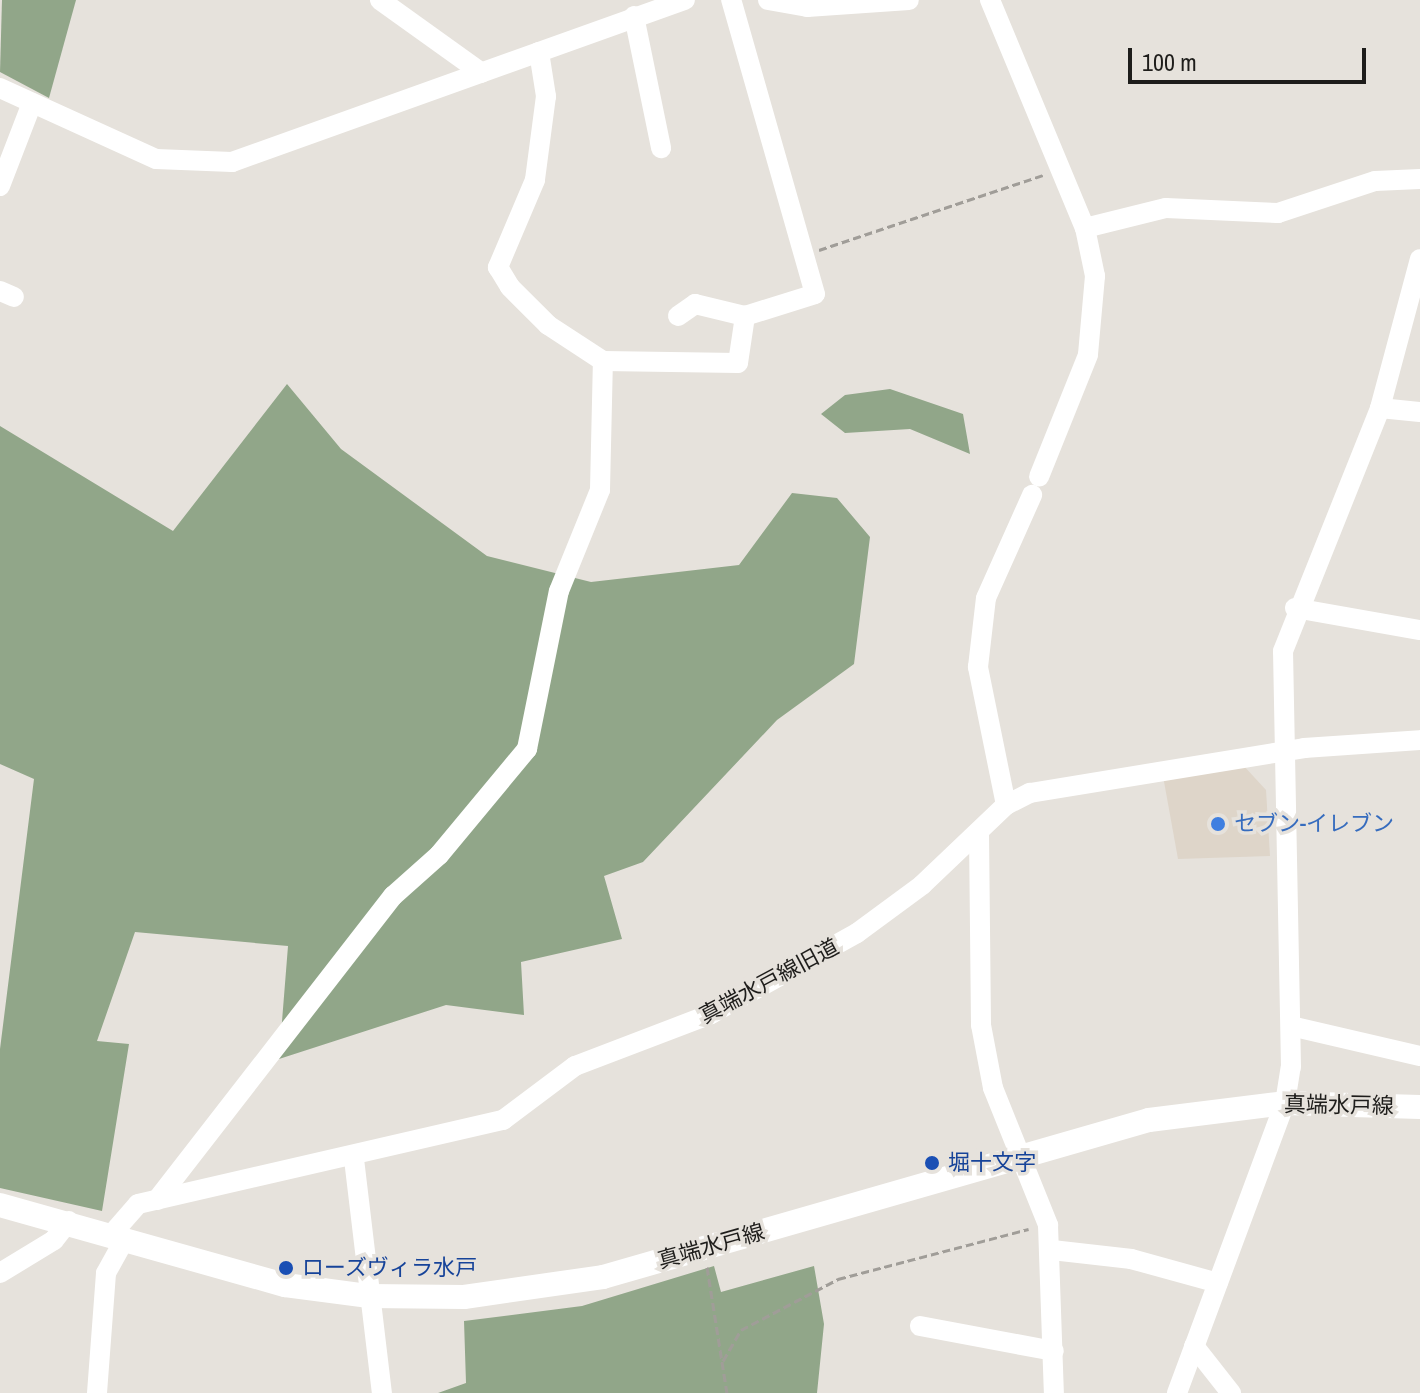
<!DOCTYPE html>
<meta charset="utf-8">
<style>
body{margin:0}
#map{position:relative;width:1420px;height:1393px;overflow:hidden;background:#e6e2dc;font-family:"Archivo Narrow","Noto Sans JP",sans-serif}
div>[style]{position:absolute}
.built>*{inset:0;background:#ded5c9}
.forest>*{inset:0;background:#91a689}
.path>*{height:3px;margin-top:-1.5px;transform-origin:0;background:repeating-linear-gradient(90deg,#a09d98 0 8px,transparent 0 12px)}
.minor>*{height:20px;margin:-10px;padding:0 10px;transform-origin:10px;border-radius:10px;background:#fff}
.major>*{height:24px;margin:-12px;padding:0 12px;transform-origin:12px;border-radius:12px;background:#fff}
.dots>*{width:22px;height:22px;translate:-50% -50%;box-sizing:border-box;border:4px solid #e6e2dc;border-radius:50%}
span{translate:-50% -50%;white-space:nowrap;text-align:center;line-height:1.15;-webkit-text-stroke:7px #e6e2dc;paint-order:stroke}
.shop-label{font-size:22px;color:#366cbe}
.left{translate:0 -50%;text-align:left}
.street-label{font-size:22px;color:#1e1d1b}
.transit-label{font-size:22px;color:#164399}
.scale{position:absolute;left:1128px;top:48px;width:238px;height:36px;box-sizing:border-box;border:4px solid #1e1d1b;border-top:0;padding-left:10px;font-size:24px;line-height:28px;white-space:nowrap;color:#1e1d1b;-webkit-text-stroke:6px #e6e2dc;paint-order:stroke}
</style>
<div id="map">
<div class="built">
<div style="clip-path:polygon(1243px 765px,1266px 790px,1270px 856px,1178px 859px,1163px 776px)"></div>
</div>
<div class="forest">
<div style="clip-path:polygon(2px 0,76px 0,49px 98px,0 72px)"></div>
<div style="clip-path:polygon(287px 384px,341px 449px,487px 556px,591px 582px,739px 565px,792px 493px,837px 498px,870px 537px,854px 664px,777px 720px,643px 862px,604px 876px,622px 939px,521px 962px,524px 1015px,446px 1005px,279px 1059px,288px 946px,135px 932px,97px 1041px,129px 1044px,102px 1211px,0 1188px,0 1049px,34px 779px,0 764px,0 426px,173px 531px)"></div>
<div style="clip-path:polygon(890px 389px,963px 414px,970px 454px,910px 429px,845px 433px,821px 414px,845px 395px)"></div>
<div style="clip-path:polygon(714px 1266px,721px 1292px,814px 1266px,824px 1324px,817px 1393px,438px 1393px,466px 1383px,464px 1321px,582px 1306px)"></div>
</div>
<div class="path">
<div style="left:819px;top:250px;width:236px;rotate:-18.5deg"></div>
<div style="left:707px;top:1267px;width:128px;rotate:81deg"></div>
<div style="left:723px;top:1361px;width:36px;rotate:-60deg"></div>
<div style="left:741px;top:1330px;width:110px;rotate:-27.7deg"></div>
<div style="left:838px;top:1279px;width:197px;rotate:-14.7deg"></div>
</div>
<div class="minor">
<div style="left:380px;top:0;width:125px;rotate:35.6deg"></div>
<div style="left:768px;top:0;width:40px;rotate:10deg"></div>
<div style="left:807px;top:7px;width:102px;rotate:-3.9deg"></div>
<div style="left:990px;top:0;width:247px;rotate:67.4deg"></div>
<div style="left:1085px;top:228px;width:49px;rotate:78.2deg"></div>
<div style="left:1095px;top:276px;width:79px;rotate:95.1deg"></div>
<div style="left:1088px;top:355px;width:131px;rotate:111.9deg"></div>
<div style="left:634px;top:16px;width:135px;rotate:78.4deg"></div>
<div style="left:539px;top:52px;width:45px;rotate:81deg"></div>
<div style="left:546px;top:96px;width:85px;rotate:97.5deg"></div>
<div style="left:535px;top:180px;width:95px;rotate:113deg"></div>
<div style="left:498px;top:267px;width:23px;rotate:59deg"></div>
<div style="left:510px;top:287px;width:54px;rotate:45deg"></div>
<div style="left:548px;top:325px;width:66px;rotate:33.2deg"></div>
<div style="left:603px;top:361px;width:135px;rotate:0.8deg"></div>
<div style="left:738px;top:363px;width:48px;rotate:-81.5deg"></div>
<div style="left:0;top:88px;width:171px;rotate:24.5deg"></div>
<div style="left:156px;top:159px;width:76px;rotate:2.3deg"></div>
<div style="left:232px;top:162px;width:481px;rotate:-19.7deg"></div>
<div style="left:0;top:186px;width:89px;rotate:-68.9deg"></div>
<div style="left:1085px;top:228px;width:83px;rotate:-13.9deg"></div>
<div style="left:1166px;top:208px;width:112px;rotate:2.6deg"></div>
<div style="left:1278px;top:213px;width:102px;rotate:-18.3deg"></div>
<div style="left:1375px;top:181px;width:45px;rotate:-2.5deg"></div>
<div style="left:0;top:291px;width:15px;rotate:23deg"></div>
<div style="left:678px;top:316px;width:21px;rotate:-35deg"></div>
<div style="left:695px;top:304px;width:51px;rotate:13.5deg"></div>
<div style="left:745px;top:316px;width:73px;rotate:-17.4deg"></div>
<div style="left:815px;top:294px;width:306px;rotate:-105.9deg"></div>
<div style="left:1380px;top:408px;width:40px;rotate:5.7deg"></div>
<div style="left:1295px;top:608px;width:127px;rotate:10deg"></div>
<div style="left:1006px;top:805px;width:141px;rotate:-101.5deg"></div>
<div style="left:978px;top:667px;width:69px;rotate:-83.4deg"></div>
<div style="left:986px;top:598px;width:113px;rotate:-65.9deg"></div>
<div style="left:979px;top:833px;width:192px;rotate:89.4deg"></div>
<div style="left:981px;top:1025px;width:64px;rotate:79.2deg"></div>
<div style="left:993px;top:1088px;width:148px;rotate:68.1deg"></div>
<div style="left:1048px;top:1225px;width:168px;rotate:88deg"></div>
<div style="left:1295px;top:1027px;width:128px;rotate:13.1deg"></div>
<div style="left:354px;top:1159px;width:236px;rotate:83.2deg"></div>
<div style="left:157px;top:1200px;width:385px;rotate:-52.2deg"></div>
<div style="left:393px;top:896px;width:62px;rotate:-41.7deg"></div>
<div style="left:439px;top:855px;width:138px;rotate:-50.3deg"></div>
<div style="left:527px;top:749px;width:161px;rotate:-78.6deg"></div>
<div style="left:559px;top:591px;width:109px;rotate:-67.9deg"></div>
<div style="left:600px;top:490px;width:129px;rotate:-88.7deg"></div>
<div style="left:111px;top:1235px;width:41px;rotate:-48.9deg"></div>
<div style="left:138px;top:1204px;width:375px;rotate:-13deg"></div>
<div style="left:503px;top:1120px;width:90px;rotate:-36.9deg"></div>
<div style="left:575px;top:1066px;width:146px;rotate:-20.9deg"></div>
<div style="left:711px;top:1014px;width:167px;rotate:-29deg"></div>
<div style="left:857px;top:933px;width:81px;rotate:-36.4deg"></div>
<div style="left:922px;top:885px;width:116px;rotate:-43.6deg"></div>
<div style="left:1006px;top:805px;width:27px;rotate:-27deg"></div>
<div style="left:1030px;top:793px;width:278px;rotate:-9.3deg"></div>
<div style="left:1304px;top:748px;width:116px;rotate:-3.9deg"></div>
<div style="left:1052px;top:1250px;width:80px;rotate:6.5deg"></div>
<div style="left:1131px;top:1259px;width:90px;rotate:15.4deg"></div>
<div style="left:0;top:1273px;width:63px;rotate:-31.4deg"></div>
<div style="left:54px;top:1240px;width:24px;rotate:-52deg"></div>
<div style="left:920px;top:1326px;width:136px;rotate:10.6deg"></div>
<div style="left:1194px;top:1346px;width:60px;rotate:51.8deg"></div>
<div style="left:97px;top:1393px;width:120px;rotate:-85.7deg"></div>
<div style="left:106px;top:1273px;width:39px;rotate:-61deg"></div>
<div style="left:1177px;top:1393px;width:309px;rotate:-69.6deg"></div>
<div style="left:1285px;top:1103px;width:36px;rotate:-81deg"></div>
<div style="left:1291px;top:1067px;width:416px;rotate:-91.1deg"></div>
<div style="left:1283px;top:651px;width:262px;rotate:-68.2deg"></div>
<div style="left:1380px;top:408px;width:154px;rotate:-75deg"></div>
</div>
<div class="major">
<div style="left:0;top:1205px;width:296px;rotate:15.7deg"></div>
<div style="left:285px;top:1285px;width:85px;rotate:7.5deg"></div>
<div style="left:369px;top:1296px;width:95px;rotate:0.6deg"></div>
<div style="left:464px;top:1297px;width:140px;rotate:-8.2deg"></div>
<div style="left:603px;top:1277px;width:568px;rotate:-16.04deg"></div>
<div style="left:1149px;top:1120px;width:137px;rotate:-7.1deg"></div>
<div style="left:1285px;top:1103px;width:135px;rotate:1.7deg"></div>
</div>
<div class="dots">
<div style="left:1218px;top:824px;background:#3f7fe0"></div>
<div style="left:932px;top:1163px;background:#1a4fb4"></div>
<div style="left:286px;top:1268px;background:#1a4fb4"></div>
</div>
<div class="shop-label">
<span class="left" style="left:1234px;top:824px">セブン-イレブン</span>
</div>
<div class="street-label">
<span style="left:769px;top:981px;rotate:-28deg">真端水戸線旧道</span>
<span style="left:1339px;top:1105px;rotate:1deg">真端水戸線</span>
<span style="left:711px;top:1246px;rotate:-16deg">真端水戸線</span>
</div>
<div class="transit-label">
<span class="left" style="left:948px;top:1163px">堀十文字</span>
<span class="left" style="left:302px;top:1268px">ローズヴィラ水戸</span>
</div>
<div class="scale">100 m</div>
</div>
